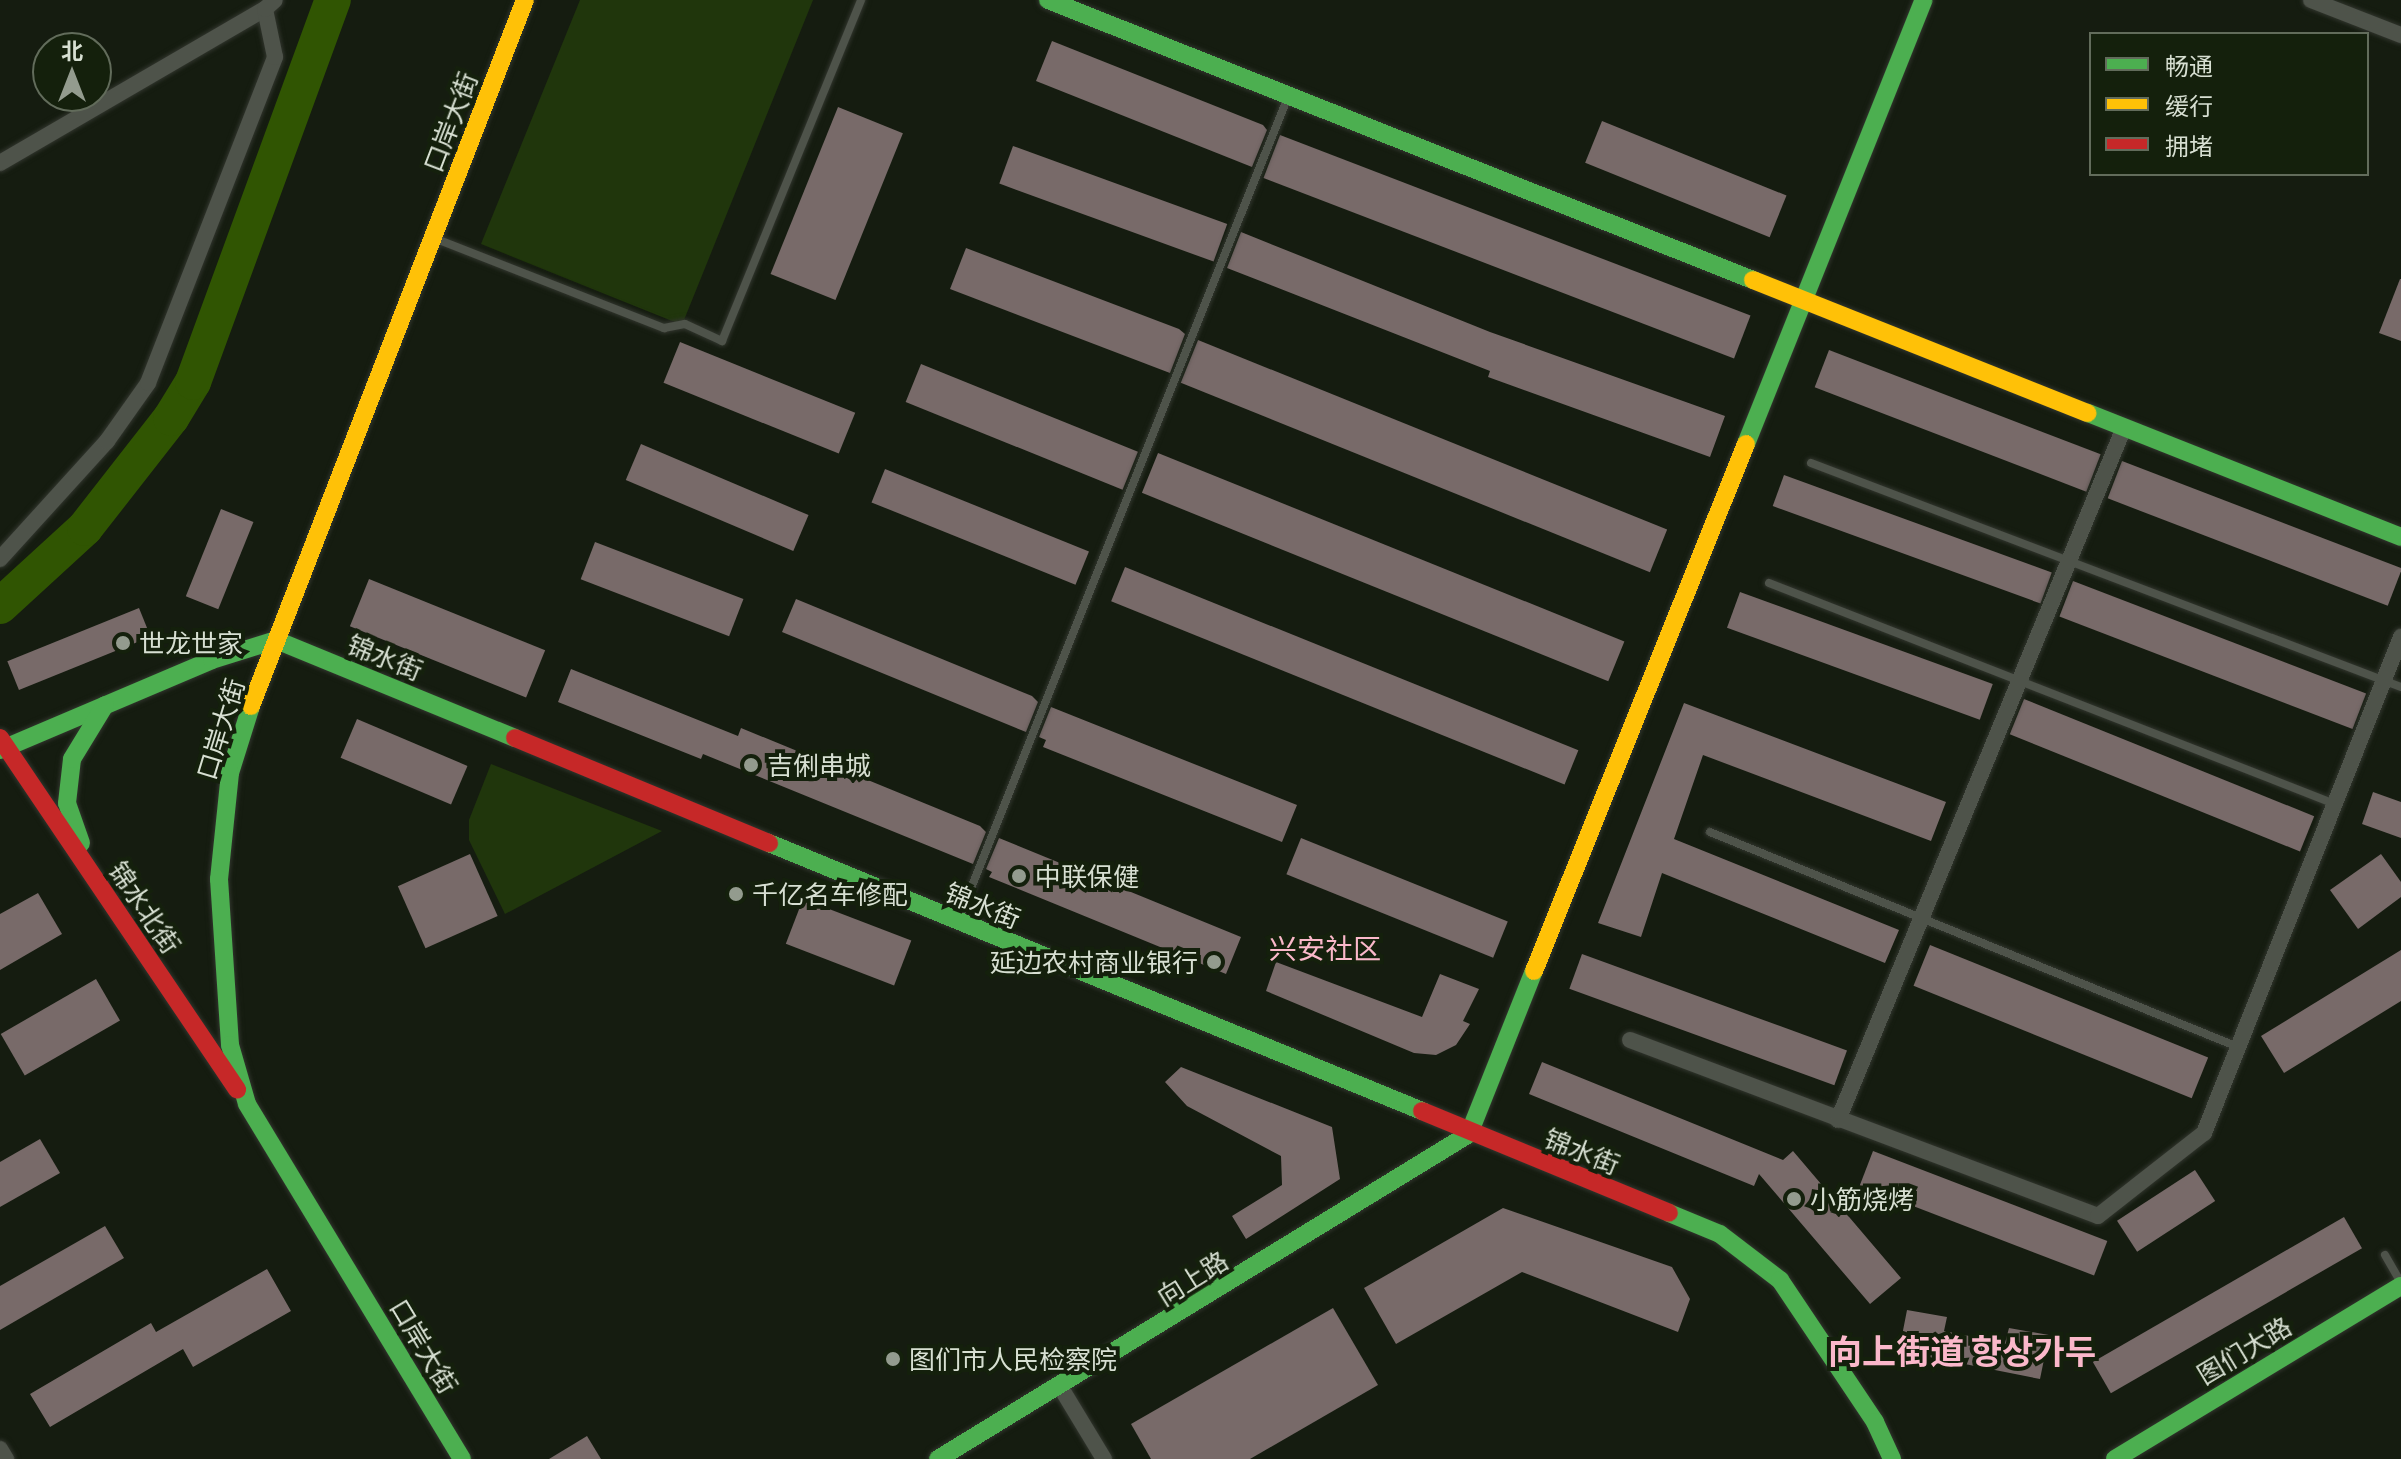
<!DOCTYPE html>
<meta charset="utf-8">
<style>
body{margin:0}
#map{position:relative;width:2401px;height:1459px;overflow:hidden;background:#151c10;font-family:Barlow,"Noto Sans SC","Noto Sans KR",sans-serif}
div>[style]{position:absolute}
.green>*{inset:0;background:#20360c}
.river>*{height:36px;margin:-18px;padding:0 18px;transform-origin:18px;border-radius:18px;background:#305502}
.building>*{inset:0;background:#786a69;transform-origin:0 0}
.roads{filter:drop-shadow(0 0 2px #31352d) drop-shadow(0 0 2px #31352d)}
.lane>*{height:8px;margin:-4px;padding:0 4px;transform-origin:4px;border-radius:4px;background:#4e534a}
.street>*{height:16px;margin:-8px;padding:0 8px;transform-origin:8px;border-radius:8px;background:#4e534a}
.fast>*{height:18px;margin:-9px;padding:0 9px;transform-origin:9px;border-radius:9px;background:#4caf50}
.slow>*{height:18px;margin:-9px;padding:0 9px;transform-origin:9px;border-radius:9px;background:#ffc107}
.jam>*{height:18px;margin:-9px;padding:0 9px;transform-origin:9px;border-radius:9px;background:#c62828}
.dots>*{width:22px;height:22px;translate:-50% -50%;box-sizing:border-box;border:4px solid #14200c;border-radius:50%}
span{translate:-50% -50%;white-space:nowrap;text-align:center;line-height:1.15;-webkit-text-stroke:8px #14200c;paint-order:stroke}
.street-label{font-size:26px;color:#d7dfd2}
.poi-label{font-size:26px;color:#d7dfd2}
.left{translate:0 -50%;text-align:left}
.right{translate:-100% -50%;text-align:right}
.neighbourhood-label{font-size:28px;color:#fab8ca}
.district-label{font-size:34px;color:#fab8ca;font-weight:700}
.legend{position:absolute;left:2089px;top:32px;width:280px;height:144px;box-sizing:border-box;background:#14200c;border:2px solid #626c5b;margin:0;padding:10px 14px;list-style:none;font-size:24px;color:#d7dfd2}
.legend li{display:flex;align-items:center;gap:16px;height:40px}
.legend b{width:40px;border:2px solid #626c5b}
.north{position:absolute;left:32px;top:32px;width:80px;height:80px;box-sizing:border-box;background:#14200c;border:2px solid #626c5b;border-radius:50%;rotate:0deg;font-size:22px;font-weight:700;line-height:32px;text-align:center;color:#d7dfd2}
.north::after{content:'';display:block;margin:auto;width:28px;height:36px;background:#939b8e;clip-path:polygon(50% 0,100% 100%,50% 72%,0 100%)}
</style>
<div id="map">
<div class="green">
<div style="clip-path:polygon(580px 0,813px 0,682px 325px,481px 244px)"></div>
<div style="clip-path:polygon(491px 764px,662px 831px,505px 914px,469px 840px,469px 820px)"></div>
</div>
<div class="river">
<div style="left:0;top:606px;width:115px;rotate:-42.5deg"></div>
<div style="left:85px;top:528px;width:140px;rotate:-52deg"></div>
<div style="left:171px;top:418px;width:42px;rotate:-58.6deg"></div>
<div style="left:193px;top:382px;width:407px;rotate:-69.9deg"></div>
</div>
<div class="building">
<div style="clip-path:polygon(1052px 41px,1263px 125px,1267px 130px,1252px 167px,1036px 81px)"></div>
<div style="left:838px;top:107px;width:70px;height:180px;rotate:22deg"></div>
<div style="left:1602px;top:121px;width:199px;height:45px;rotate:22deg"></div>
<div style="left:1280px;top:135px;width:504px;height:46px;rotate:21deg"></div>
<div style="left:1013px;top:146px;width:228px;height:40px;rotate:20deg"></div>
<div style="clip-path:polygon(1241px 232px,1490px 332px,1725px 416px,1710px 457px,1488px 377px,1490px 371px,1227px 268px)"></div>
<div style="clip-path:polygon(966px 248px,1179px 329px,1185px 334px,1170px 373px,950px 289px)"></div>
<div style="clip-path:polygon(2400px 279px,2401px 279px,2401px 341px,2379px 333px)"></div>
<div style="left:1198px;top:340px;width:506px;height:46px;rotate:22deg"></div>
<div style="left:680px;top:342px;width:189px;height:44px;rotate:22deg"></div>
<div style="left:1829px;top:350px;width:291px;height:40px;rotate:21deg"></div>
<div style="left:921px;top:364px;width:234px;height:41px;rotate:22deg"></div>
<div style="left:641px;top:444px;width:182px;height:39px;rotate:23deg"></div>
<div style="left:1158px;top:453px;width:503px;height:43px;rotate:22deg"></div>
<div style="left:2122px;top:461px;width:300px;height:40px;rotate:21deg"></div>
<div style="left:885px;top:469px;width:220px;height:36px;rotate:22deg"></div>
<div style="left:1784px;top:475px;width:285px;height:33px;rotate:20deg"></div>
<div style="left:221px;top:509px;width:35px;height:94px;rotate:22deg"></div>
<div style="left:595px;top:542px;width:159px;height:40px;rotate:21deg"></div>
<div style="left:1125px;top:567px;width:489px;height:37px;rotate:22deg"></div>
<div style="left:369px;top:579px;width:190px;height:51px;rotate:22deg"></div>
<div style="left:2073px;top:581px;width:314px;height:38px;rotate:21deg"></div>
<div style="left:1740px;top:592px;width:269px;height:38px;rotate:20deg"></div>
<div style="clip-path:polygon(796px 599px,1032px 696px,1038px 702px,1026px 732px,782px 632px)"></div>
<div style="left:139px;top:608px;width:31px;height:142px;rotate:68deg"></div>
<div style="clip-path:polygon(571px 669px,738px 736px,741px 728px,980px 826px,986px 832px,973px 864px,703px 754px,701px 759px,558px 702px)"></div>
<div style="left:2024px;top:699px;width:313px;height:38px;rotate:22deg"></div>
<div style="clip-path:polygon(1684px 703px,1946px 802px,1931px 841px,1703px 755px,1674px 839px,1899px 930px,1885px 963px,1662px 873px,1641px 937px,1598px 923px)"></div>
<div style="clip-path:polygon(1051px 707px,1297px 805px,1282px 842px,1043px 747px,1046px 740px,1039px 737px)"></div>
<div style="left:357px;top:719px;width:120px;height:42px;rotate:23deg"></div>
<div style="clip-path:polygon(2373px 792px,2401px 802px,2401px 838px,2362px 824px)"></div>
<div style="clip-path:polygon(999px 838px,1241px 937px,1226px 974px,989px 877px,992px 872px,986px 869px)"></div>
<div style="left:1301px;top:838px;width:223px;height:39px;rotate:22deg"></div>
<div style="left:470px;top:854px;width:68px;height:79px;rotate:66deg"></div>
<div style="clip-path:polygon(2381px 854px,2401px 882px,2401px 897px,2358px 929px,2330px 890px)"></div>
<div style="clip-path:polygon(38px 893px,62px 934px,0 970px,0 914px)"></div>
<div style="left:803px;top:899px;width:116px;height:48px;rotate:21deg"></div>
<div style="left:1930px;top:945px;width:300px;height:44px;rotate:22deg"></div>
<div style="clip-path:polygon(2401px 950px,2401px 1001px,2284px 1073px,2261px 1036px)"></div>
<div style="left:1582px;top:954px;width:282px;height:37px;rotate:20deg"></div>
<div style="clip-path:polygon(1276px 962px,1422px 1017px,1440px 974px,1479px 989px,1463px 1021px,1470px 1024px,1456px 1045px,1436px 1055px,1414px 1053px,1266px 991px)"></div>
<div style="left:96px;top:979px;width:48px;height:110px;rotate:60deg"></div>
<div style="clip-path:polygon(1542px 1062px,1783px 1160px,1793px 1151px,1901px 1278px,1870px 1304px,1759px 1174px,1754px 1186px,1529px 1094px)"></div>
<div style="clip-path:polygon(1181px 1067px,1332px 1127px,1340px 1179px,1246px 1239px,1232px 1216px,1282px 1185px,1281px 1156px,1187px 1106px,1165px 1082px)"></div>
<div style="clip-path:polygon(40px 1139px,60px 1173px,0 1207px,0 1162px)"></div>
<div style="left:1873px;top:1151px;width:251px;height:37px;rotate:21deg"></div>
<div style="left:2195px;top:1170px;width:37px;height:93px;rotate:57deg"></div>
<div style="clip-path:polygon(1503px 1208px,1672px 1267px,1690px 1299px,1678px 1332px,1522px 1272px,1396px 1344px,1364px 1288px)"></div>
<div style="left:2344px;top:1217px;width:36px;height:290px;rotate:60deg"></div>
<div style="clip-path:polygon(105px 1226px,124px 1258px,0 1330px,0 1286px)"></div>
<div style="clip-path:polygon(267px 1269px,291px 1311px,193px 1367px,183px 1349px,50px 1427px,30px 1394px,151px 1323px,156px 1332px)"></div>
<div style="clip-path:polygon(1333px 1308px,1378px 1385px,1250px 1459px,1151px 1459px,1131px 1424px)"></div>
<div style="clip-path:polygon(1907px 1310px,1947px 1317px,1944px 1331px,2005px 1343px,2009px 1328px,2049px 1335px,2040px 1379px,1899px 1351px)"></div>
<div style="clip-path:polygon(587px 1436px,601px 1459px,549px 1459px)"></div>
</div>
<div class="roads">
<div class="lane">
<div style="left:439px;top:240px;width:242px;rotate:21.4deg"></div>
<div style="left:664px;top:328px;width:21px;rotate:-11deg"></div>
<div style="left:685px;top:324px;width:41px;rotate:24.7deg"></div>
<div style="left:722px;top:341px;width:368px;rotate:-67.8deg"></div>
<div style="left:1811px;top:463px;width:631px;rotate:20.79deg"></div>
<div style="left:1769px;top:583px;width:608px;rotate:21.33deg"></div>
<div style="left:1710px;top:832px;width:570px;rotate:22.16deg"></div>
<div style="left:959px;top:918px;width:882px;rotate:-68.17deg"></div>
<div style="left:2385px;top:1255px;width:32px;rotate:60deg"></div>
</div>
<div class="street">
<div style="left:2311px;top:0;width:97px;rotate:21.3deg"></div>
<div style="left:0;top:163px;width:306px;rotate:-30.2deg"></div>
<div style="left:0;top:559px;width:159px;rotate:-47.8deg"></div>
<div style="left:107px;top:441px;width:71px;rotate:-54.7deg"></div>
<div style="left:148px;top:383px;width:350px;rotate:-68.7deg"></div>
<div style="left:275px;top:57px;width:49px;rotate:-101.8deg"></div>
<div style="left:265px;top:9px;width:13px;rotate:-42deg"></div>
<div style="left:1630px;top:1040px;width:500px;rotate:20.6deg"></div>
<div style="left:2098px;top:1216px;width:135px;rotate:-38.1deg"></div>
<div style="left:2204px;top:1133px;width:534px;rotate:-68.34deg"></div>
<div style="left:1838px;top:1120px;width:747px;rotate:-67.56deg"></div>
<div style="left:1061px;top:1388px;width:83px;rotate:58.8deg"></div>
<div style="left:0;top:1449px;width:12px;rotate:59deg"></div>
</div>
<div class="fast">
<div style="left:1048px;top:0;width:759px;rotate:21.66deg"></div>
<div style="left:2088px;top:413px;width:337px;rotate:21.6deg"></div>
<div style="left:1746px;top:444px;width:478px;rotate:-68.2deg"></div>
<div style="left:251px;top:706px;width:70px;rotate:107.4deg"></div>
<div style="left:230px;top:773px;width:107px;rotate:95.9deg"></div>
<div style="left:219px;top:879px;width:166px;rotate:86.2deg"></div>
<div style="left:230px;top:1045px;width:61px;rotate:73.9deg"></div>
<div style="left:247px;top:1104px;width:415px;rotate:58.8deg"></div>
<div style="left:0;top:750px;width:230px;rotate:-23deg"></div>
<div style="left:212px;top:660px;width:67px;rotate:-17.4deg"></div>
<div style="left:276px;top:640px;width:258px;rotate:22.3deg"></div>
<div style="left:81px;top:843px;width:42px;rotate:-109.3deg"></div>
<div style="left:67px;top:803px;width:44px;rotate:-83.5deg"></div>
<div style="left:72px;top:759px;width:63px;rotate:-58.6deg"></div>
<div style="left:769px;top:843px;width:706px;rotate:22.31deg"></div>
<div style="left:1669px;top:1213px;width:55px;rotate:22.4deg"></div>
<div style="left:1720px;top:1234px;width:76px;rotate:37.5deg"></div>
<div style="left:1780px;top:1280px;width:171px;rotate:56.2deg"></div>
<div style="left:1875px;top:1422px;width:41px;rotate:65.3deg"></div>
<div style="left:938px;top:1459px;width:623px;rotate:-31.47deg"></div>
<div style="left:1469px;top:1134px;width:175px;rotate:-68.3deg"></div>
<div style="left:2115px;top:1459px;width:334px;rotate:-31.2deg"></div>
</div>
<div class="slow">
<div style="left:1753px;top:280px;width:360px;rotate:21.7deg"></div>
<div style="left:251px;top:706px;width:757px;rotate:-68.79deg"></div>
<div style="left:1534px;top:971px;width:568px;rotate:-68.09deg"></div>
</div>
<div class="jam">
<div style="left:0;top:738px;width:424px;rotate:56deg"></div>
<div style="left:515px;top:738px;width:275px;rotate:22.5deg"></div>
<div style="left:1422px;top:1111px;width:267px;rotate:22.4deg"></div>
</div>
</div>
<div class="dots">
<div style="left:123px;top:643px;background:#939b8e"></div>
<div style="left:751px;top:765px;background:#939b8e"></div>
<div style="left:1019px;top:876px;background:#939b8e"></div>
<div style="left:736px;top:894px;background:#939b8e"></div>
<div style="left:1214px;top:962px;background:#939b8e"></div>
<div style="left:1794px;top:1199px;background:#939b8e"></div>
<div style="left:893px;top:1359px;background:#939b8e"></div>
</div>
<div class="street-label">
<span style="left:450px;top:122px;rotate:-69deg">口岸大街</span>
<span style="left:385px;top:657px;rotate:22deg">锦水街</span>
<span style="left:220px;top:729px;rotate:-73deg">口岸大街</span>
<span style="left:983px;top:905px;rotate:22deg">锦水街</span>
<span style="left:145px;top:907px;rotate:56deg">锦水北街</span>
<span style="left:1582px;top:1151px;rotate:22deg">锦水街</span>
<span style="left:1192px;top:1278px;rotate:-32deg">向上路</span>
<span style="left:424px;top:1346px;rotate:59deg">口岸大街</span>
<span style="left:2244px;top:1350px;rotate:-31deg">图们大路</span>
</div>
<div class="poi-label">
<span class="left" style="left:139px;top:643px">世龙世家</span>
<span class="left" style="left:767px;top:765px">吉俐串城</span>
<span class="left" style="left:1035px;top:876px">中联保健</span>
<span class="left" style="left:752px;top:894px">千亿名车修配</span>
<span class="right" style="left:1198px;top:962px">延边农村商业银行</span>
<span class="left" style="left:1810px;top:1199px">小筋烧烤</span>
<span class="left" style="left:909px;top:1359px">图们市人民检察院</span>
</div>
<div class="neighbourhood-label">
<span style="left:1325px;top:948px">兴安社区</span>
</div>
<div class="district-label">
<span style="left:1962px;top:1351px">向上街道 향상가두</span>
</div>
<ul class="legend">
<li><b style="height:10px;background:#4caf50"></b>畅通</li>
<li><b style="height:10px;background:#ffc107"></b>缓行</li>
<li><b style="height:10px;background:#c62828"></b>拥堵</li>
</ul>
<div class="north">北</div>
</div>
